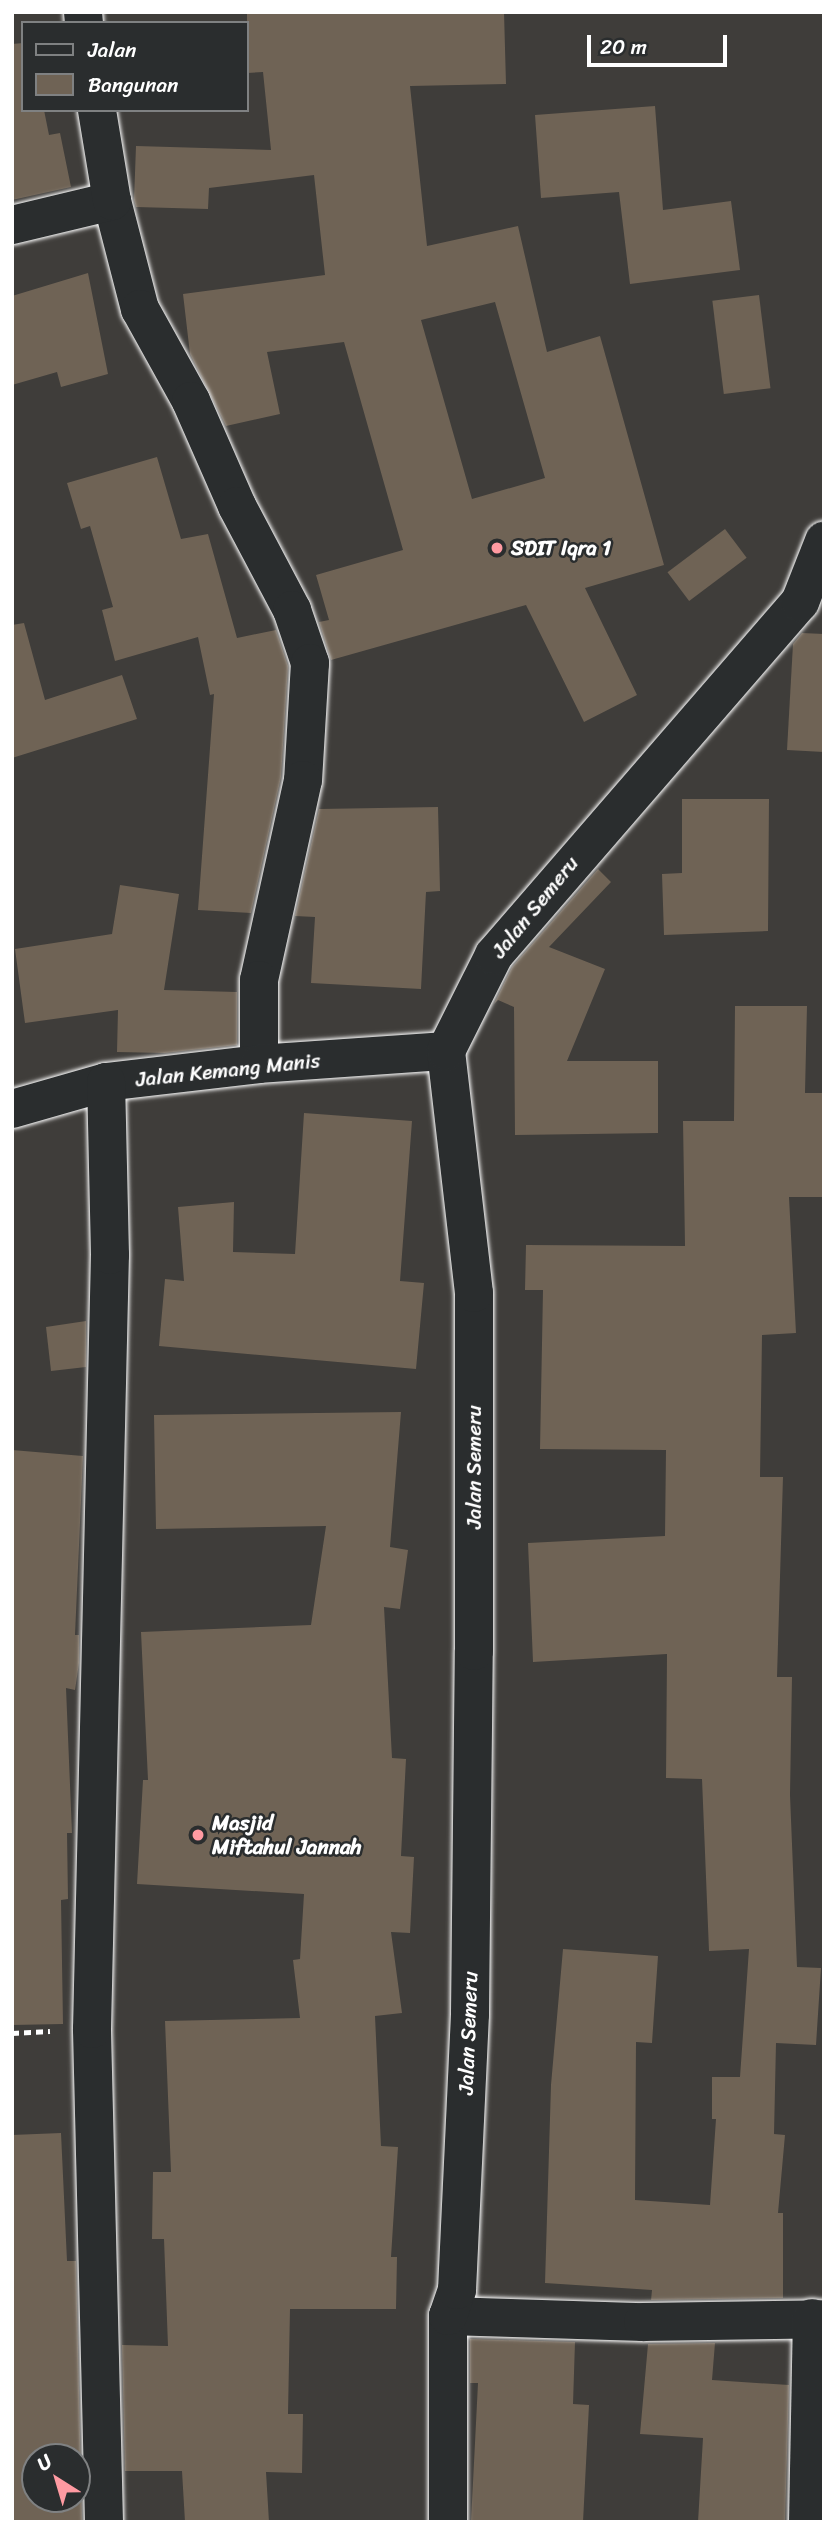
<!DOCTYPE html>
<style>
body{margin:0}
#map{position:relative;width:836px;height:2534px;overflow:hidden;background:#3f3d3a;font-family:Sriracha,sans-serif}
div>[style]{position:absolute}
.building>*{inset:0;background:#6f6355;transform-origin:0 0}
.path>*{height:4.5px;margin-top:-2.25px;transform-origin:0;background:repeating-linear-gradient(90deg,#fff 0 7px,transparent 0 12px)}
.roads{filter:drop-shadow(0 0 2px #fff) drop-shadow(0 0 2px #fff)}
.minor>*{height:38px;margin:-19px;padding:0 19px;transform-origin:19px;border-radius:19px;background:#2a2d2e}
.dots>*{width:19px;height:19px;translate:-50% -50%;box-sizing:border-box;border:4px solid #2a2d2e;border-radius:50%}
span{translate:-50% -50%;white-space:nowrap;text-align:center;line-height:1.15;-webkit-text-stroke:5px #2a2d2e;paint-order:stroke}
.poi-label{font-size:21px;color:#fff;font-weight:700}
.left{translate:0 -50%;text-align:left}
.street-label{font-size:21px;color:#fff}
.frame{position:absolute;inset:0;border:14px solid #fff;pointer-events:none}
.legend{position:absolute;left:21px;top:21px;width:228px;height:91px;box-sizing:border-box;background:#2a2d2e;border:2px solid #7f8182;margin:0;padding:9px 12px;list-style:none;font-size:21px;color:#fff}
.legend li{display:flex;align-items:center;gap:14px;height:35px}
.legend b{width:35px;border:2px solid #7f8182}
.north{position:absolute;left:21px;top:2443px;width:70px;height:70px;box-sizing:border-box;background:#2a2d2e;border:2px solid #7f8182;border-radius:50%;rotate:323deg;font-size:19px;font-weight:700;line-height:28px;text-align:center;color:#fff}
.north::after{content:'';display:block;margin:auto;width:24px;height:32px;background:#ff9aa2;clip-path:polygon(50% 0,100% 100%,50% 72%,0 100%)}
.scale{position:absolute;left:587px;top:35px;width:140px;height:32px;box-sizing:border-box;border:4px solid #fff;border-top:0;padding-left:9px;font-size:21px;line-height:24px;white-space:nowrap;color:#fff;-webkit-text-stroke:5px #2a2d2e;paint-order:stroke}
</style>
<div id="map">
<div class="building">
<div style="clip-path:polygon(evenodd,247px 12px,504px 12px,506px 84px,410px 86px,427px 246px,518px 226px,547px 352px,600px 336px,664px 565px,585px 588px,637px 695px,584px 722px,526px 605px,331px 660px,319px 622px,329px 620px,316px 575px,403px 550px,344px 342px,267px 352px,280px 414px,226px 426px,190px 354px,183px 294px,325px 275px,314px 175px,209px 188px,208px 209px,136px 207px,134px 200px,136px 146px,271px 150px,263px 72px,247px 73px,247px 12px,495px 302px,545px 478px,472px 499px,421px 320px,495px 302px)"></div>
<div style="clip-path:polygon(23px 43px,23px 110px,44px 110px,49px 135px,60px 133px,71px 187px,12px 200px,12px 44px)"></div>
<div style="clip-path:polygon(655px 106px,663px 210px,731px 201px,740px 270px,630px 284px,619px 192px,541px 198px,535px 115px)"></div>
<div style="clip-path:polygon(88px 273px,108px 374px,61px 387px,57px 372px,12px 385px,12px 296px)"></div>
<div style="left:759px;top:295px;width:94px;height:47px;rotate:83deg"></div>
<div style="clip-path:polygon(157px 457px,181px 539px,208px 534px,237px 638px,276px 630px,288px 666px,281px 777px,251px 913px,198px 910px,214px 694px,210px 695px,198px 637px,115px 661px,102px 610px,113px 607px,90px 526px,81px 529px,67px 483px)"></div>
<div style="left:725px;top:529px;width:36px;height:72px;rotate:53deg"></div>
<div style="clip-path:polygon(24px 623px,45px 700px,122px 675px,137px 719px,12px 758px,12px 625px)"></div>
<div style="clip-path:polygon(802px 633px,824px 634px,824px 752px,787px 750px,793px 644px)"></div>
<div style="clip-path:polygon(682px 799px,769px 799px,768px 931px,664px 935px,662px 874px,682px 873px)"></div>
<div style="clip-path:polygon(438px 807px,440px 891px,426px 892px,421px 989px,311px 983px,315px 917px,295px 916px,319px 809px)"></div>
<div style="clip-path:polygon(598px 869px,611px 882px,549px 947px,605px 969px,567px 1061px,658px 1061px,658px 1133px,515px 1135px,514px 1007px,498px 1000px,494px 1004px,512px 967px)"></div>
<div style="clip-path:polygon(120px 885px,179px 894px,164px 990px,237px 992px,237px 1045px,165px 1053px,117px 1052px,118px 1010px,25px 1023px,15px 949px,112px 934px)"></div>
<div style="clip-path:polygon(735px 1006px,807px 1006px,805px 1093px,824px 1093px,824px 1197px,789px 1197px,796px 1333px,762px 1335px,760px 1477px,783px 1477px,777px 1677px,792px 1677px,790px 1795px,797px 1967px,821px 1968px,816px 2045px,776px 2043px,774px 2134px,785px 2135px,778px 2213px,783px 2213px,783px 2298px,651px 2300px,652px 2290px,545px 2283px,551px 2085px,563px 1949px,658px 1956px,652px 2043px,636px 2042px,635px 2200px,710px 2205px,716px 2119px,712px 2119px,712px 2077px,740px 2077px,749px 1949px,709px 1951px,702px 1779px,666px 1778px,667px 1654px,533px 1662px,528px 1543px,665px 1536px,666px 1450px,540px 1449px,543px 1290px,525px 1290px,526px 1245px,685px 1246px,683px 1121px,734px 1121px)"></div>
<div style="clip-path:polygon(304px 1113px,412px 1121px,400px 1281px,424px 1283px,416px 1369px,159px 1346px,165px 1279px,184px 1281px,178px 1207px,234px 1202px,233px 1252px,295px 1254px)"></div>
<div style="clip-path:polygon(86px 1321px,86px 1367px,51px 1371px,46px 1327px)"></div>
<div style="clip-path:polygon(401px 1412px,390px 1547px,408px 1550px,400px 1609px,384px 1607px,392px 1758px,406px 1759px,401px 1856px,414px 1857px,410px 1933px,391px 1932px,402px 2013px,375px 2016px,381px 2146px,398px 2147px,391px 2257px,397px 2257px,396px 2309px,290px 2309px,288px 2414px,303px 2414px,302px 2473px,266px 2472px,269px 2522px,185px 2522px,182px 2471px,125px 2471px,122px 2345px,168px 2346px,164px 2239px,152px 2239px,153px 2172px,171px 2172px,165px 2021px,300px 2018px,293px 1960px,300px 1959px,304px 1894px,137px 1884px,143px 1780px,148px 1780px,141px 1632px,311px 1625px,326px 1526px,156px 1529px,154px 1415px)"></div>
<div style="clip-path:polygon(12px 1450px,83px 1456px,75px 1635px,79px 1635px,79px 1663px,75px 1690px,66px 1688px,72px 1833px,67px 1833px,68px 1899px,61px 1900px,63px 2024px,12px 2025px)"></div>
<div style="clip-path:polygon(evenodd,61px 2133px,67px 2261px,76px 2261px,82px 2522px,12px 2522px,12px 2135px,61px 2133px,35px 2457px,77px 2457px,77px 2499px,35px 2499px,35px 2457px)"></div>
<div style="clip-path:polygon(470px 2339px,575px 2342px,573px 2404px,589px 2405px,583px 2522px,471px 2522px,478px 2383px,470px 2383px)"></div>
<div style="clip-path:polygon(715px 2343px,712px 2380px,789px 2385px,785px 2522px,698px 2522px,703px 2438px,640px 2434px,648px 2344px)"></div>
</div>
<div class="path">
<div style="left:12px;top:2033px;width:38px;rotate:-3deg"></div>
</div>
<div class="roads">
<div class="minor">
<div style="left:83px;top:12px;width:11px;rotate:85deg"></div>
<div style="left:112px;top:201px;width:112px;rotate:75.5deg"></div>
<div style="left:140px;top:309px;width:105px;rotate:61deg"></div>
<div style="left:191px;top:401px;width:115px;rotate:66.3deg"></div>
<div style="left:237px;top:506px;width:118px;rotate:62.1deg"></div>
<div style="left:292px;top:610px;width:56px;rotate:71.2deg"></div>
<div style="left:310px;top:663px;width:117px;rotate:93.4deg"></div>
<div style="left:303px;top:780px;width:205px;rotate:102.4deg"></div>
<div style="left:259px;top:980px;width:84px;rotate:90deg"></div>
<div style="left:12px;top:225px;width:103px;rotate:-13.5deg"></div>
<div style="left:112px;top:201px;width:92px;rotate:-99.4deg"></div>
<div style="left:12px;top:1109px;width:98px;rotate:-16deg"></div>
<div style="left:106px;top:1082px;width:154px;rotate:-6.7deg"></div>
<div style="left:259px;top:1064px;width:187px;rotate:-4deg"></div>
<div style="left:448px;top:2316px;width:195px;rotate:1.8deg"></div>
<div style="left:643px;top:2322px;width:181px;rotate:-0.9deg"></div>
<div style="left:104px;top:2522px;width:493px;rotate:-91.4deg"></div>
<div style="left:92px;top:2029px;width:774px;rotate:-88.67deg"></div>
<div style="left:110px;top:1255px;width:173px;rotate:-91.3deg"></div>
<div style="left:448px;top:2522px;width:206px;rotate:-90deg"></div>
<div style="left:448px;top:2316px;width:28px;rotate:-71deg"></div>
<div style="left:457px;top:2290px;width:276px;rotate:-87.3deg"></div>
<div style="left:470px;top:2014px;width:363px;rotate:-89.4deg"></div>
<div style="left:474px;top:1651px;width:358px;rotate:-90deg"></div>
<div style="left:474px;top:1293px;width:244px;rotate:-96.6deg"></div>
<div style="left:446px;top:1051px;width:107px;rotate:-63.4deg"></div>
<div style="left:494px;top:955px;width:467px;rotate:-49.1deg"></div>
<div style="left:800px;top:602px;width:66px;rotate:-68.5deg"></div>
<div style="left:808px;top:2522px;width:204px;rotate:-88.9deg"></div>
</div>
</div>
<div class="dots">
<div style="left:497px;top:548px;background:#ff9aa2"></div>
<div style="left:198px;top:1835px;background:#ff9aa2"></div>
</div>
<div class="poi-label">
<span class="left" style="left:511px;top:548px">SDIT Iqra 1</span>
<span class="left" style="left:212px;top:1835px">Masjid<br>Miftahul Jannah</span>
</div>
<div class="street-label">
<span style="left:535px;top:907px;rotate:-51deg">Jalan Semeru</span>
<span style="left:228px;top:1070px;rotate:-6deg">Jalan Kemang Manis</span>
<span style="left:474px;top:1467px;rotate:-90deg">Jalan Semeru</span>
<span style="left:468px;top:2033px;rotate:-88deg">Jalan Semeru</span>
</div>
<div class="frame"></div>
<ul class="legend">
<li><b style="height:9px;background:#2a2d2e"></b>Jalan</li>
<li><b style="height:19px;background:#6f6355"></b>Bangunan</li>
</ul>
<div class="north">U</div>
<div class="scale">20 m</div>
</div>
